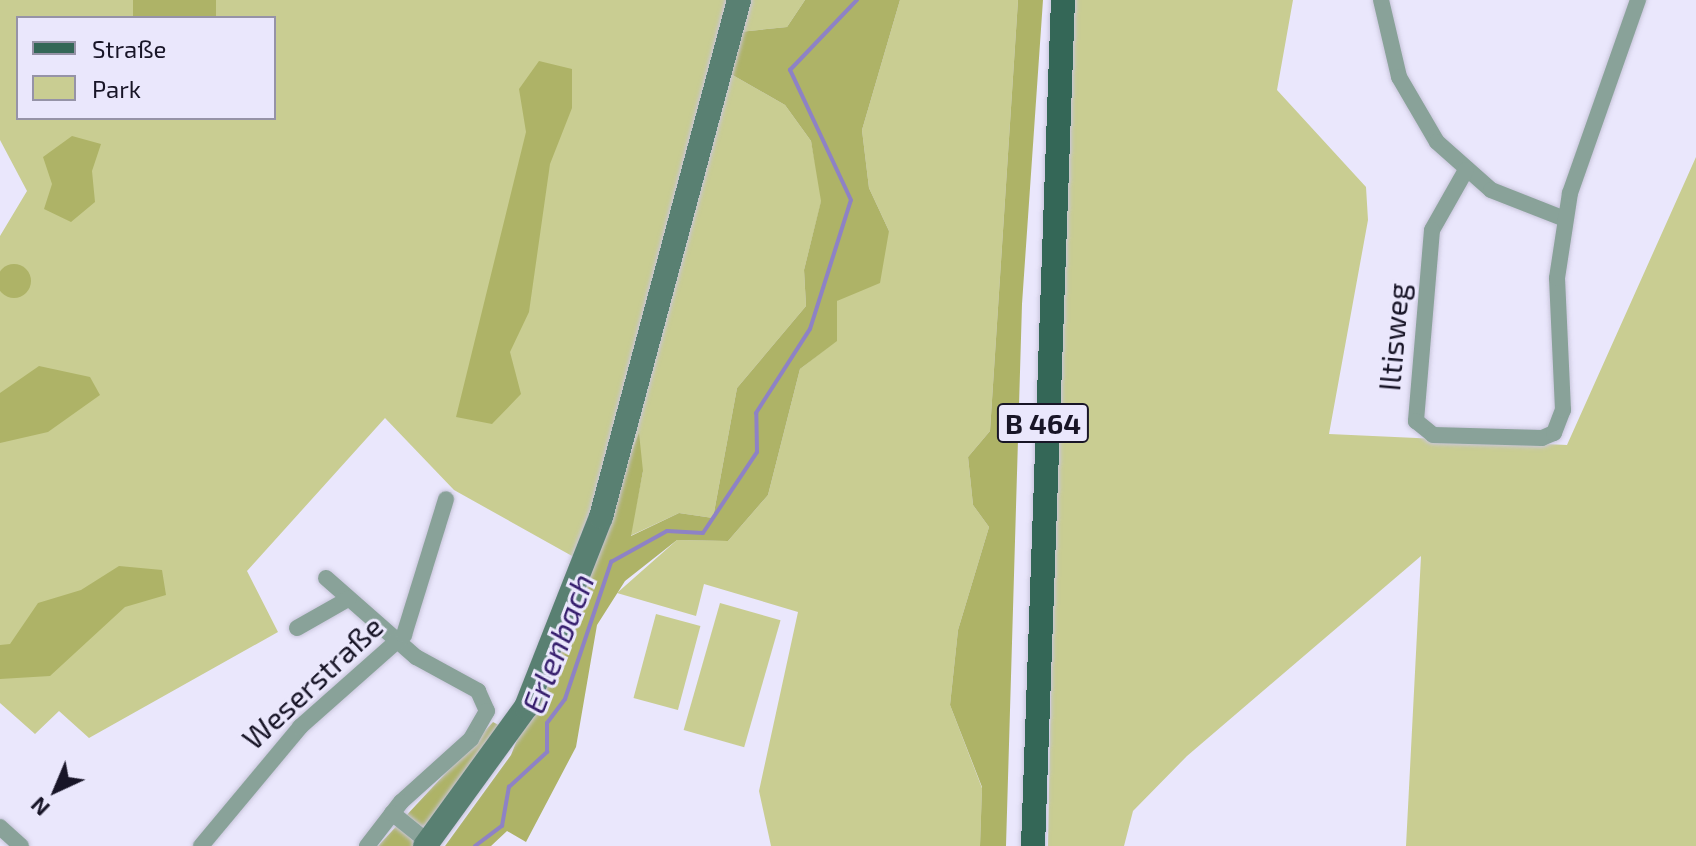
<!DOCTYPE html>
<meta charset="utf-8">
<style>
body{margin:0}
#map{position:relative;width:1696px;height:846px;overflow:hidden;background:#eae7fc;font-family:"Exo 2",sans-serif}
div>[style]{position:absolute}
.green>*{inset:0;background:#c9cd92;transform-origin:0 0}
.forest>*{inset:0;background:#aeb367;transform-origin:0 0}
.round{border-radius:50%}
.stream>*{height:4px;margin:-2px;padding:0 2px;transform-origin:2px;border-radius:2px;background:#8e82c5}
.roads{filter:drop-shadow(0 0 2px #c8c5da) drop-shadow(0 0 2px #c8c5da)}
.street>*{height:16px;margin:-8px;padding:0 8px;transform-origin:8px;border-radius:8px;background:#89a299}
.secondary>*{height:24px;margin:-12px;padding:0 12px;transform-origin:12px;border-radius:12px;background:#598072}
.primary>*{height:24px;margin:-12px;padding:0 12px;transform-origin:12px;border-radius:12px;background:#346757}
span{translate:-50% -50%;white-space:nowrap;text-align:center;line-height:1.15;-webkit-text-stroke:6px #eae7fc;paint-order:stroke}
.shield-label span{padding:2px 6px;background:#eae7fc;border:2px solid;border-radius:6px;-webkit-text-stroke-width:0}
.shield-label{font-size:28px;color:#181527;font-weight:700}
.street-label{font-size:30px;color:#181527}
.water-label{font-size:32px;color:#361e6d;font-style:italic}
.legend{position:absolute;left:16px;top:16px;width:260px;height:104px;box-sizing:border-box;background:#eae7fc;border:2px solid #9693a7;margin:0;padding:10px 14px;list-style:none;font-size:24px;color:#181527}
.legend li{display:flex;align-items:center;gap:16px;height:40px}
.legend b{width:40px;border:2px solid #9693a7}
.north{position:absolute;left:16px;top:750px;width:80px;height:80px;-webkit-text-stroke:6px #eae7fc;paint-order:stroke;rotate:224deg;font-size:22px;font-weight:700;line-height:32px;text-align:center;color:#181527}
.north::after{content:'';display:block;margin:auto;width:28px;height:36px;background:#181527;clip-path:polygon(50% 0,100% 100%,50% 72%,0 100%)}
</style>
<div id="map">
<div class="green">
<div style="clip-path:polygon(evenodd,0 0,735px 0,729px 73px,785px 105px,811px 141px,822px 198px,804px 270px,806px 306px,737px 388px,713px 518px,679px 513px,630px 536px,643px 471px,581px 561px,454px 490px,385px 418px,247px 571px,278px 632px,89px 738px,59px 711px,35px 734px,0 703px,0 236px,27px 191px,0 140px,0 0,18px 18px,274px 18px,274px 118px,18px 118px,18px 18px)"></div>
<div style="clip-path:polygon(748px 0,805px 0,787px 27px,739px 32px)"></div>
<div style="clip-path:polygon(900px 0,1018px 0,990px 431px,968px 457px,973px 505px,989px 527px,958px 630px,950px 705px,982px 788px,980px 846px,771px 846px,759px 791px,798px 612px,704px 584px,696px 616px,617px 593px,677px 540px,728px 541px,768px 495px,800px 369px,837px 340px,837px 301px,889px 231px,869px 188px,862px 130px)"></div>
<div style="clip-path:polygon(1063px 0,1293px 0,1277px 90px,1366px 187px,1368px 220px,1329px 434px,1567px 445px,1696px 157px,1696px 846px,1406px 846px,1421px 556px,1187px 756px,1133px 811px,1124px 846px,1048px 846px)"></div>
<div style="left:720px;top:603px;width:63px;height:132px;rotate:16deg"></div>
<div style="left:656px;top:614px;width:46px;height:87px;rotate:15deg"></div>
</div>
<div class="forest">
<div style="left:133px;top:0;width:83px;height:20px"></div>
<div style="clip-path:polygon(805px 0,900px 0,862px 130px,869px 188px,889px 231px,880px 283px,837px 301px,837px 341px,800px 369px,768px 495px,728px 541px,677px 540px,625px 581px,597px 625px,576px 747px,526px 842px,507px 831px,491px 846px,445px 846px,511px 755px,639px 433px,643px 471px,631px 536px,679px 513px,713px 518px,737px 388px,806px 306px,804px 270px,821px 201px,811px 141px,785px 105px,729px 73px,739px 32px,787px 27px)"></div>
<div style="clip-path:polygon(1018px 0,1043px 0,1022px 304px,1006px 846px,980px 846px,982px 787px,950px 705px,958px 630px,989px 527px,973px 505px,968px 457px,990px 431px)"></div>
<div style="clip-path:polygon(539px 61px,572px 69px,572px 108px,550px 164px,529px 312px,510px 352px,521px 394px,492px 424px,456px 417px,526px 132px,519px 89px)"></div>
<div style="clip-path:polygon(72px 136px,101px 144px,92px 171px,95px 202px,71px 222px,44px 209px,52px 184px,43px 157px)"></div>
<div class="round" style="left:-3px;top:264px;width:34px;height:34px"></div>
<div style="clip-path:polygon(39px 366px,90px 377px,100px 395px,48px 432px,0 443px,0 393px)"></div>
<div style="clip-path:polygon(119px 566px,162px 570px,166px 595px,125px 607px,50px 676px,0 679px,0 645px,10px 644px,38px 603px,81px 590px)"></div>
<div style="clip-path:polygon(493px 722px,504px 728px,417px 846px,378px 846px)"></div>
</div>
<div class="stream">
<div style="left:475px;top:846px;width:34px;rotate:-37deg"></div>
<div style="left:502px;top:826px;width:40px;rotate:-80deg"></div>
<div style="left:509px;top:787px;width:52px;rotate:-42.6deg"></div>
<div style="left:547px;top:752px;width:29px;rotate:-90deg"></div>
<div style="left:547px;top:723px;width:30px;rotate:-53deg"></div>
<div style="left:565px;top:699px;width:145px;rotate:-71.4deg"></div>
<div style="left:611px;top:562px;width:64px;rotate:-29deg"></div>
<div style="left:667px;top:531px;width:36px;rotate:3deg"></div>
<div style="left:703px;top:533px;width:97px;rotate:-56.3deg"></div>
<div style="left:757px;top:452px;width:39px;rotate:-91deg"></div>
<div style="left:756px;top:413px;width:100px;rotate:-57.3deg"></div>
<div style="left:810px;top:329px;width:135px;rotate:-72.4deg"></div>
<div style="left:851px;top:200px;width:144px;rotate:-115.1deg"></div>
<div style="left:790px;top:70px;width:97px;rotate:-46.3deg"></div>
</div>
<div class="roads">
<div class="street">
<div style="left:1381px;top:0;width:79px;rotate:76.8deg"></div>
<div style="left:1399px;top:77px;width:75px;rotate:59.7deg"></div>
<div style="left:1437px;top:142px;width:72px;rotate:41.6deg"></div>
<div style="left:1491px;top:190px;width:79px;rotate:21.4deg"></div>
<div style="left:1466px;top:170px;width:69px;rotate:119.5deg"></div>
<div style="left:1432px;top:230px;width:192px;rotate:94.8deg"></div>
<div style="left:1416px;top:421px;width:22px;rotate:39deg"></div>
<div style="left:1433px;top:435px;width:109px;rotate:1.6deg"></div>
<div style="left:1542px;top:438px;width:13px;rotate:-23deg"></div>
<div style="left:1554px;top:433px;width:25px;rotate:-69deg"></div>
<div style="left:1563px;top:410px;width:132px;rotate:-92.6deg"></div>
<div style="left:1557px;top:278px;width:86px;rotate:-81.3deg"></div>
<div style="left:1570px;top:193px;width:205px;rotate:-70.6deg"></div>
<div style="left:326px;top:578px;width:120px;rotate:41.3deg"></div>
<div style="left:416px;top:657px;width:71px;rotate:28.7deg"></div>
<div style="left:478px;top:691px;width:22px;rotate:66deg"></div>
<div style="left:487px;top:711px;width:32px;rotate:120deg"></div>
<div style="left:471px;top:739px;width:94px;rotate:138deg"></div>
<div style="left:401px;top:802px;width:56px;rotate:127.7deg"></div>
<div style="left:297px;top:628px;width:59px;rotate:-29.6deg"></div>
<div style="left:392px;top:813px;width:46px;rotate:38.9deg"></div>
<div style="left:0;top:827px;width:28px;rotate:42deg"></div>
<div style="left:201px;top:846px;width:155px;rotate:-50.2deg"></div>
<div style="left:300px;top:727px;width:139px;rotate:-41.5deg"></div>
<div style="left:404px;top:635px;width:142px;rotate:-72.8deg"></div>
</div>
<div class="secondary">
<div style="left:425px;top:846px;width:172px;rotate:-54deg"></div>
<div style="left:526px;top:707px;width:204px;rotate:-68.5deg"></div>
<div style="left:601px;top:517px;width:535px;rotate:-75.05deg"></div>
</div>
<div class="primary">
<div style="left:1033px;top:846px;width:847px;rotate:-87.97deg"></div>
</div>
</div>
<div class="shield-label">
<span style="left:1043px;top:423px">B 464</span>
</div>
<div class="street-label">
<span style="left:1393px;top:337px;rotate:-85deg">Iltisweg</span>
<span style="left:312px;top:682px;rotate:-43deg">Weserstraße</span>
</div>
<div class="water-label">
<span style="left:557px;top:643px;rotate:-69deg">Erlenbach</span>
</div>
<ul class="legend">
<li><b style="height:10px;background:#346757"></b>Straße</li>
<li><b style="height:22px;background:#c9cd92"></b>Park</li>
</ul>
<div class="north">N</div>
</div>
